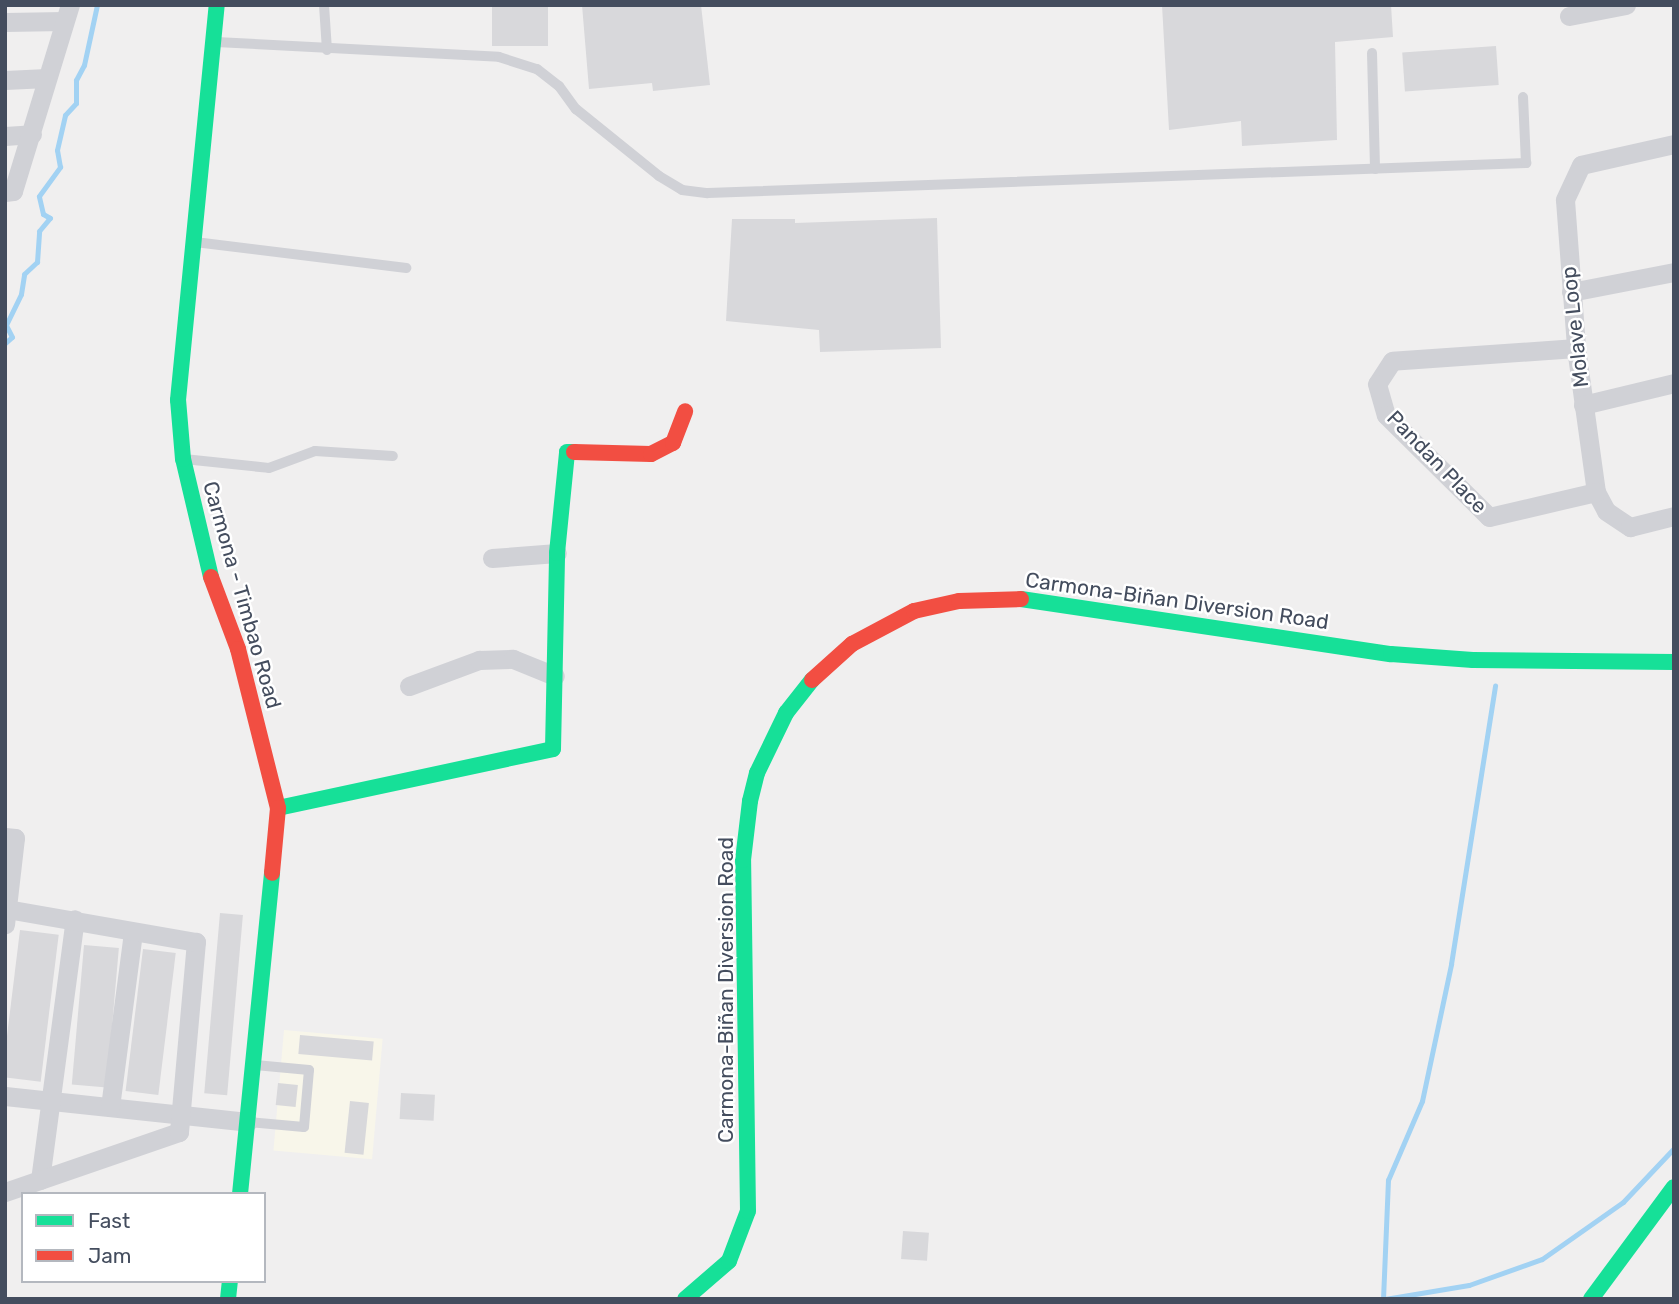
<!DOCTYPE html>
<meta charset="utf-8">
<style>
body{margin:0}
#map{position:relative;width:1679px;height:1304px;overflow:hidden;background:#f0efef;font-family:Rubik,sans-serif}
div>[style]{position:absolute}
.commercial>*{inset:0;background:#f8f6ea;transform-origin:0 0}
.stream>*{height:5px;margin:-2.5px;padding:0 2.5px;transform-origin:2.5px;border-radius:2.5px;background:#a2d2f3}
.building>*{inset:0;background:#d8d8db;transform-origin:0 0}
.lane>*{height:10px;margin:-5px;padding:0 5px;transform-origin:5px;border-radius:5px;background:#d0d1d6}
.street>*{height:19px;margin:-9.5px;padding:0 9.5px;transform-origin:9.5px;border-radius:9.5px;background:#d0d1d6}
.fast>*{height:16px;margin:-8px;padding:0 8px;transform-origin:8px;border-radius:8px;background:#16e098}
.jam>*{height:16px;margin:-8px;padding:0 8px;transform-origin:8px;border-radius:8px;background:#f24e42}
span{translate:-50% -50%;white-space:nowrap;text-align:center;line-height:1.15;-webkit-text-stroke:5px #fff;paint-order:stroke}
.street-label{font-size:21px;color:#444d5e}
.frame{position:absolute;inset:0;border:7px solid #444d5e;pointer-events:none}
.legend{position:absolute;left:21px;top:1192px;width:245px;height:91px;box-sizing:border-box;background:#fff;border:2px solid #b4b8bf;margin:0;padding:9px 12px;list-style:none;font-size:21px;color:#444d5e}
.legend li{display:flex;align-items:center;gap:14px;height:35px}
.legend b{width:35px;border:2px solid #b4b8bf}
</style>
<div id="map">
<div class="commercial">
<div style="left:284px;top:1030px;width:99px;height:121px;rotate:5deg"></div>
</div>
<div class="stream">
<div style="left:5px;top:343px;width:9px;rotate:-41deg"></div>
<div style="left:12px;top:337px;width:13px;rotate:-117deg"></div>
<div style="left:6px;top:325px;width:34px;rotate:-64deg"></div>
<div style="left:21px;top:294px;width:20px;rotate:-81deg"></div>
<div style="left:24px;top:274px;width:18px;rotate:-43deg"></div>
<div style="left:37px;top:262px;width:31px;rotate:-86deg"></div>
<div style="left:39px;top:231px;width:17px;rotate:-50deg"></div>
<div style="left:50px;top:218px;width:8px;rotate:-150deg"></div>
<div style="left:43px;top:214px;width:18px;rotate:-103deg"></div>
<div style="left:39px;top:196px;width:36px;rotate:-54deg"></div>
<div style="left:60px;top:167px;width:17px;rotate:-100deg"></div>
<div style="left:57px;top:150px;width:36px;rotate:-77deg"></div>
<div style="left:65px;top:115px;width:16px;rotate:-47deg"></div>
<div style="left:76px;top:103px;width:23px;rotate:-90deg"></div>
<div style="left:76px;top:80px;width:17px;rotate:-62deg"></div>
<div style="left:84px;top:65px;width:61px;rotate:-77.8deg"></div>
<div style="left:1383px;top:1299px;width:119px;rotate:-87.6deg"></div>
<div style="left:1388px;top:1180px;width:86px;rotate:-66.7deg"></div>
<div style="left:1422px;top:1101px;width:140px;rotate:-78deg"></div>
<div style="left:1451px;top:964px;width:282px;rotate:-81deg"></div>
<div style="left:1385px;top:1299px;width:85px;rotate:-9.5deg"></div>
<div style="left:1469px;top:1285px;width:77px;rotate:-19.6deg"></div>
<div style="left:1542px;top:1259px;width:99px;rotate:-35.1deg"></div>
<div style="left:1623px;top:1202px;width:74px;rotate:-46.6deg"></div>
</div>
<div class="building">
<div style="left:492px;top:5px;width:56px;height:41px"></div>
<div style="clip-path:polygon(582px 5px,701px 5px,710px 85px,653px 91px,652px 83px,589px 89px)"></div>
<div style="clip-path:polygon(1162px 5px,1391px 5px,1393px 37px,1335px 42px,1337px 140px,1242px 146px,1241px 121px,1169px 130px)"></div>
<div style="left:1496px;top:46px;width:39px;height:94px;rotate:86deg"></div>
<div style="clip-path:polygon(937px 218px,941px 348px,820px 352px,819px 330px,726px 321px,732px 219px,795px 219px,795px 223px)"></div>
<div style="left:220px;top:913px;width:23px;height:181px;rotate:5deg"></div>
<div style="left:20px;top:930px;width:39px;height:148px;rotate:7deg"></div>
<div style="left:84px;top:945px;width:35px;height:140px;rotate:5deg"></div>
<div style="left:143px;top:949px;width:33px;height:143px;rotate:7deg"></div>
<div style="left:300px;top:1035px;width:74px;height:19px;rotate:5deg"></div>
<div style="left:278px;top:1083px;width:20px;height:22px;rotate:6deg"></div>
<div style="left:401px;top:1093px;width:34px;height:26px;rotate:3deg"></div>
<div style="left:350px;top:1101px;width:19px;height:52px;rotate:6deg"></div>
<div style="left:903px;top:1231px;width:26px;height:28px;rotate:4deg"></div>
</div>
<div class="lane">
<div style="left:324px;top:5px;width:45px;rotate:86.2deg"></div>
<div style="left:216px;top:42px;width:283px;rotate:3deg"></div>
<div style="left:499px;top:57px;width:40px;rotate:18deg"></div>
<div style="left:537px;top:69px;width:28px;rotate:38deg"></div>
<div style="left:559px;top:86px;width:29px;rotate:54deg"></div>
<div style="left:576px;top:109px;width:107px;rotate:38.9deg"></div>
<div style="left:659px;top:176px;width:27px;rotate:31deg"></div>
<div style="left:682px;top:190px;width:26px;rotate:7deg"></div>
<div style="left:708px;top:193px;width:819px;rotate:-2.1deg"></div>
<div style="left:1526px;top:163px;width:66px;rotate:-92.6deg"></div>
<div style="left:1372px;top:53px;width:116px;rotate:88.5deg"></div>
<div style="left:195px;top:242px;width:213px;rotate:7deg"></div>
<div style="left:184px;top:459px;width:85px;rotate:6deg"></div>
<div style="left:269px;top:468px;width:49px;rotate:-20.3deg"></div>
<div style="left:315px;top:451px;width:78px;rotate:3.7deg"></div>
<div style="left:249px;top:1122px;width:55px;rotate:5.2deg"></div>
<div style="left:304px;top:1127px;width:57px;rotate:-85deg"></div>
<div style="left:309px;top:1070px;width:54px;rotate:-174.7deg"></div>
</div>
<div class="street">
<div style="left:1569px;top:16px;width:58px;rotate:-10.9deg"></div>
<div style="left:5px;top:22px;width:59px;rotate:-1deg"></div>
<div style="left:5px;top:80px;width:42px;rotate:-2.7deg"></div>
<div style="left:5px;top:136px;width:27px;rotate:-4deg"></div>
<div style="left:1674px;top:144px;width:95px;rotate:167.3deg"></div>
<div style="left:1581px;top:165px;width:38px;rotate:115deg"></div>
<div style="left:1565px;top:200px;width:148px;rotate:85.7deg"></div>
<div style="left:1576px;top:348px;width:145px;rotate:82.1deg"></div>
<div style="left:1596px;top:492px;width:21px;rotate:62deg"></div>
<div style="left:1606px;top:511px;width:29px;rotate:34deg"></div>
<div style="left:1630px;top:527px;width:45px;rotate:-14deg"></div>
<div style="left:5px;top:192px;width:8px;rotate:-7deg"></div>
<div style="left:13px;top:191px;width:195px;rotate:-73deg"></div>
<div style="left:1571px;top:292px;width:105px;rotate:-11deg"></div>
<div style="left:1576px;top:348px;width:184px;rotate:176deg"></div>
<div style="left:1392px;top:361px;width:27px;rotate:123deg"></div>
<div style="left:1377px;top:384px;width:32px;rotate:74deg"></div>
<div style="left:1386px;top:415px;width:145px;rotate:44.7deg"></div>
<div style="left:1489px;top:517px;width:110px;rotate:-13.2deg"></div>
<div style="left:1583px;top:405px;width:94px;rotate:-13.6deg"></div>
<div style="left:492px;top:558px;width:65px;rotate:-4.4deg"></div>
<div style="left:409px;top:686px;width:75px;rotate:-20.4deg"></div>
<div style="left:479px;top:660px;width:34px;rotate:-2deg"></div>
<div style="left:513px;top:659px;width:45px;rotate:22deg"></div>
<div style="left:5px;top:837px;width:10px;rotate:6deg"></div>
<div style="left:15px;top:838px;width:87px;rotate:96.6deg"></div>
<div style="left:5px;top:1096px;width:244px;rotate:6.1deg"></div>
<div style="left:110px;top:1107px;width:176px;rotate:-82.5deg"></div>
<div style="left:40px;top:1180px;width:263px;rotate:-82.4deg"></div>
<div style="left:5px;top:1192px;width:184px;rotate:-19deg"></div>
<div style="left:179px;top:1132px;width:191px;rotate:-84.9deg"></div>
<div style="left:196px;top:942px;width:192px;rotate:-170.1deg"></div>
</div>
<div class="fast">
<div style="left:211px;top:577px;width:121px;rotate:-103.3deg"></div>
<div style="left:183px;top:459px;width:59px;rotate:-94.8deg"></div>
<div style="left:178px;top:400px;width:397px;rotate:-84.4deg"></div>
<div style="left:1021px;top:599px;width:374px;rotate:8.5deg"></div>
<div style="left:1391px;top:654px;width:82px;rotate:4.2deg"></div>
<div style="left:1473px;top:660px;width:201px;rotate:0.6deg"></div>
<div style="left:278px;top:808px;width:281px;rotate:-12.1deg"></div>
<div style="left:553px;top:749px;width:196px;rotate:-88.8deg"></div>
<div style="left:557px;top:553px;width:101px;rotate:-84.3deg"></div>
<div style="left:567px;top:452px;width:7px"></div>
<div style="left:240px;top:1194px;width:323px;rotate:-84.3deg"></div>
<div style="left:228px;top:1299px;width:18px;rotate:-84deg"></div>
<div style="left:685px;top:1299px;width:58px;rotate:-40.8deg"></div>
<div style="left:729px;top:1261px;width:53px;rotate:-69.2deg"></div>
<div style="left:748px;top:1211px;width:351px;rotate:-90.8deg"></div>
<div style="left:743px;top:860px;width:59px;rotate:-83.2deg"></div>
<div style="left:750px;top:801px;width:29px;rotate:-76deg"></div>
<div style="left:757px;top:773px;width:67px;rotate:-64.2deg"></div>
<div style="left:786px;top:713px;width:42px;rotate:-51.8deg"></div>
<div style="left:1591px;top:1299px;width:139px;rotate:-53.5deg"></div>
</div>
<div class="jam">
<div style="left:574px;top:452px;width:77px;rotate:1.5deg"></div>
<div style="left:651px;top:454px;width:25px;rotate:-27deg"></div>
<div style="left:673px;top:443px;width:34px;rotate:-69deg"></div>
<div style="left:211px;top:577px;width:77px;rotate:69.4deg"></div>
<div style="left:238px;top:649px;width:164px;rotate:75.9deg"></div>
<div style="left:278px;top:808px;width:65px;rotate:95.3deg"></div>
<div style="left:812px;top:680px;width:54px;rotate:-42deg"></div>
<div style="left:852px;top:644px;width:70px;rotate:-28deg"></div>
<div style="left:914px;top:611px;width:46px;rotate:-12.5deg"></div>
<div style="left:959px;top:601px;width:62px;rotate:-1.8deg"></div>
</div>
<div class="street-label">
<span style="left:1575px;top:327px;rotate:-96deg">Molave Loop</span>
<span style="left:1437px;top:462px;rotate:46deg">Pandan Place</span>
<span style="left:242px;top:595px;rotate:74deg">Carmona - Timbao Road</span>
<span style="left:1177px;top:601px;rotate:8deg">Carmona-Biñan Diversion Road</span>
<span style="left:726px;top:990px;rotate:-90deg">Carmona-Biñan Diversion Road</span>
</div>
<div class="frame"></div>
<ul class="legend">
<li><b style="height:9px;background:#16e098"></b>Fast</li>
<li><b style="height:9px;background:#f24e42"></b>Jam</li>
</ul>
</div>
